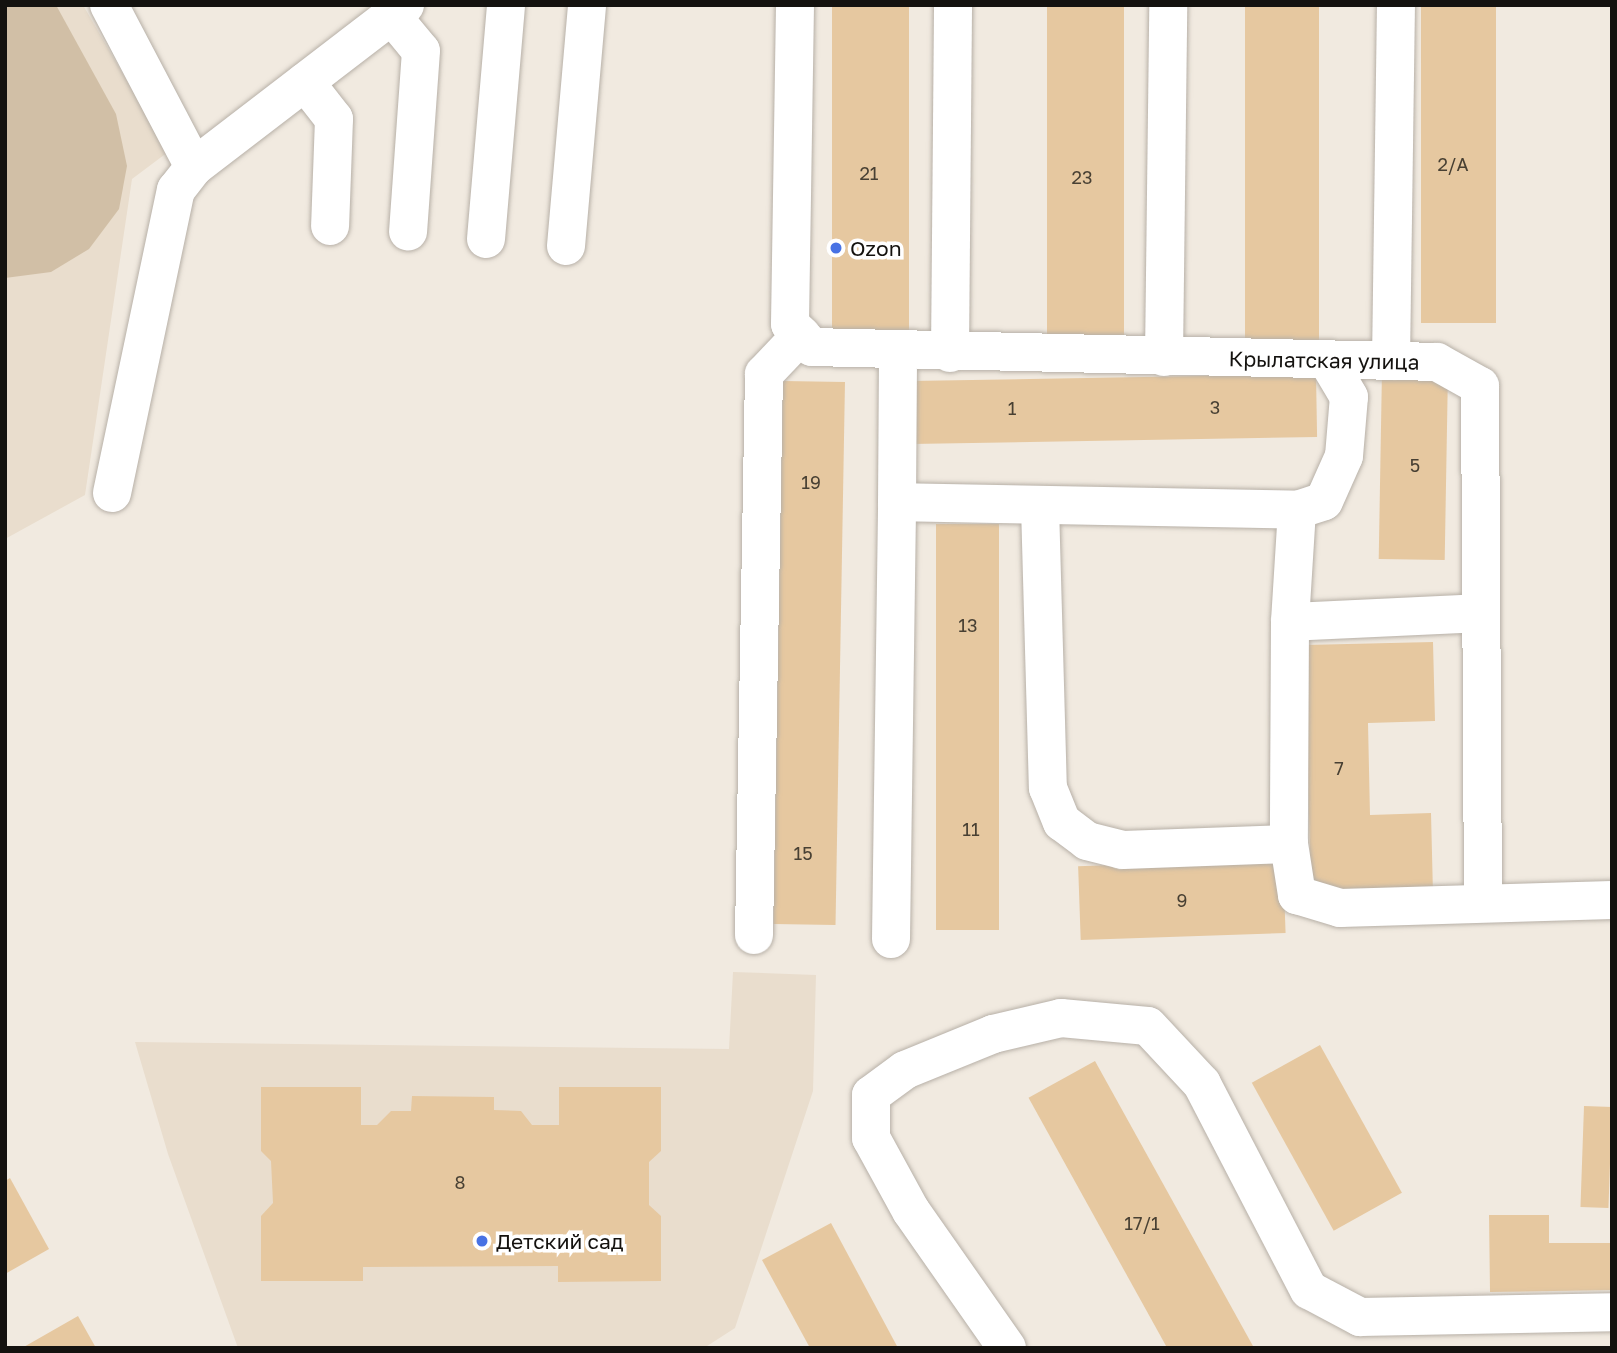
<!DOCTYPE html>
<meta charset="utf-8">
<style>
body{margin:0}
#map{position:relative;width:1617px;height:1353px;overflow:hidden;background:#f1eae0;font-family:"Golos Text",sans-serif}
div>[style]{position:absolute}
.built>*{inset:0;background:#e9ddcd}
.green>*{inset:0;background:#d1bfa6}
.building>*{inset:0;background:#e6c8a0;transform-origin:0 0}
.roads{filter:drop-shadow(0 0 2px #b7b0a7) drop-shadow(0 0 2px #b7b0a7)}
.minor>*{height:38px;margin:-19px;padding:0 19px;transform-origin:19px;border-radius:19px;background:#fff}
.dots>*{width:19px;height:19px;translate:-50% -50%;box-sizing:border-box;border:4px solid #fff;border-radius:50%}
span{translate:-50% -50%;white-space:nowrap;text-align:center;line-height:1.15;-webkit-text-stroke:7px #fff;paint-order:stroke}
.number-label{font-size:18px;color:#484033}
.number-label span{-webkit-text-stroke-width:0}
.poi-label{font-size:21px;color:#14120f}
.left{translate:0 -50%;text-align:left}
.street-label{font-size:21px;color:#14120f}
.frame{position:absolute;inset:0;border:7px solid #14120f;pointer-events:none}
</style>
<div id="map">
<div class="built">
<div style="clip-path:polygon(5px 5px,83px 5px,168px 152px,132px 179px,85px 495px,5px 539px)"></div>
<div style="clip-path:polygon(733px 972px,816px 975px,813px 1091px,735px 1328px,704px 1348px,238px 1348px,168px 1154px,135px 1042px,729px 1049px)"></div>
</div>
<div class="green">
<div style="clip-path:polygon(5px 5px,56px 5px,116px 114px,127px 166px,119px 209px,89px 249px,51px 272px,5px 278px)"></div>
</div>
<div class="building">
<div style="left:832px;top:5px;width:77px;height:336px"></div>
<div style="left:1047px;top:5px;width:77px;height:343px"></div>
<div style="left:1245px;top:5px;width:74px;height:336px"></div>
<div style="left:1421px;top:5px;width:75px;height:318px"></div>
<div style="left:1382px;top:370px;width:66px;height:189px;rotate:1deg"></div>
<div style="left:1316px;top:374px;width:63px;height:406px;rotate:89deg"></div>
<div style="left:783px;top:381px;width:62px;height:543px;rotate:1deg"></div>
<div style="left:936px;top:524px;width:63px;height:406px"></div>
<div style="clip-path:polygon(1433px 642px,1435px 721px,1368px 723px,1370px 815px,1431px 813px,1433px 894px,1311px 897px,1305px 645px)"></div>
<div style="left:1283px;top:859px;width:74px;height:205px;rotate:88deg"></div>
<div style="left:1320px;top:1045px;width:169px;height:78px;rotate:61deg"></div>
<div style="left:1095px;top:1061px;width:329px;height:76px;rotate:61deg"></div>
<div style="clip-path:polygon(261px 1087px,361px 1087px,361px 1125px,377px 1125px,391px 1111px,411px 1111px,412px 1096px,494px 1097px,494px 1110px,521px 1111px,532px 1125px,559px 1125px,559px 1087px,661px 1087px,661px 1151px,649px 1162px,649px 1205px,661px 1216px,661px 1281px,558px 1282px,558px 1266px,363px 1267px,363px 1281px,261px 1281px,261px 1216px,273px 1203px,271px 1161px,261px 1151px)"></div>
<div style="left:1584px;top:1106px;width:28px;height:101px;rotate:2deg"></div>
<div style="clip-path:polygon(10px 1178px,49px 1249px,5px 1274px,5px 1181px)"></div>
<div style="clip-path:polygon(1489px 1215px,1549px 1215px,1549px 1243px,1612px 1243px,1612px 1290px,1490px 1292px)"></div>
<div style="clip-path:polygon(831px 1223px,898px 1348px,810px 1348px,762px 1260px)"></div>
<div style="clip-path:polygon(78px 1316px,96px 1348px,22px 1348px)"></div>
</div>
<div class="roads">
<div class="minor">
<div style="left:109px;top:5px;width:183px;rotate:62.3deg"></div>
<div style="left:194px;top:167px;width:266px;rotate:-37.5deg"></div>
<div style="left:795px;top:5px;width:319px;rotate:90.9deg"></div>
<div style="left:790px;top:324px;width:32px;rotate:46deg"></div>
<div style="left:812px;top:347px;width:625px;rotate:1.37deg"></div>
<div style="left:1437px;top:362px;width:49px;rotate:29.2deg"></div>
<div style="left:1480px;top:386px;width:517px;rotate:89.67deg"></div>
<div style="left:392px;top:16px;width:45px;rotate:50.4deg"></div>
<div style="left:421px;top:51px;width:181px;rotate:94.1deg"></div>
<div style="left:305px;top:82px;width:47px;rotate:51.9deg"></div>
<div style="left:334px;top:119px;width:107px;rotate:92.1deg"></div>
<div style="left:486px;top:239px;width:235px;rotate:-85.1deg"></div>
<div style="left:566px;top:246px;width:242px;rotate:-85deg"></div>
<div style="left:950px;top:353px;width:348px;rotate:-89.5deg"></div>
<div style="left:1164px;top:357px;width:352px;rotate:-89.3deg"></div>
<div style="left:1391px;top:361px;width:356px;rotate:-89.2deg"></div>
<div style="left:112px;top:493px;width:310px;rotate:-78.1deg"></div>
<div style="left:176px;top:190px;width:29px;rotate:-52deg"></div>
<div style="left:897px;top:502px;width:150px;rotate:-89.6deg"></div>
<div style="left:1040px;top:506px;width:282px;rotate:88.4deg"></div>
<div style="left:1048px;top:788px;width:37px;rotate:68deg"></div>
<div style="left:1062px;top:822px;width:31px;rotate:37deg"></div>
<div style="left:1087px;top:841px;width:36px;rotate:14deg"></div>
<div style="left:1122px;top:850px;width:167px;rotate:-2.1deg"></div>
<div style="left:1297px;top:510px;width:28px;rotate:-18deg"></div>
<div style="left:1324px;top:501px;width:49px;rotate:-66deg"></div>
<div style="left:1344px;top:456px;width:59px;rotate:-85.2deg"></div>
<div style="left:1349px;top:397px;width:43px;rotate:-120.7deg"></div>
<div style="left:1290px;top:622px;width:190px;rotate:-2.7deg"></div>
<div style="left:754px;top:935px;width:561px;rotate:-88.98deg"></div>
<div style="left:764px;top:374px;width:54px;rotate:-46.5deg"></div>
<div style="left:891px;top:939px;width:437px;rotate:-89.2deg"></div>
<div style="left:897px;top:502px;width:400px;rotate:1.1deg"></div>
<div style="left:1297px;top:510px;width:112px;rotate:93.6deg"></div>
<div style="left:1290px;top:622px;width:222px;rotate:90.3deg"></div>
<div style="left:1289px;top:844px;width:52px;rotate:81.1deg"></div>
<div style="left:1297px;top:895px;width:45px;rotate:16.8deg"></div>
<div style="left:1340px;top:908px;width:272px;rotate:-1.7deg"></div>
<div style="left:1007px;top:1348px;width:167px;rotate:-125deg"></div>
<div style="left:911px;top:1211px;width:83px;rotate:-118.7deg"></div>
<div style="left:871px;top:1138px;width:43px;rotate:-90deg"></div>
<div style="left:871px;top:1095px;width:42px;rotate:-36.3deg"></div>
<div style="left:905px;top:1070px;width:95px;rotate:-22.2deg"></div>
<div style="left:993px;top:1034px;width:70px;rotate:-13.2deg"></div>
<div style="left:1061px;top:1018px;width:87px;rotate:5.3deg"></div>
<div style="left:1148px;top:1026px;width:79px;rotate:47deg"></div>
<div style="left:1202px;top:1084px;width:232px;rotate:62.6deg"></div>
<div style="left:1309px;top:1290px;width:58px;rotate:27.9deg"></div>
<div style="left:1360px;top:1317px;width:252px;rotate:-1.1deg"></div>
</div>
</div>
<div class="dots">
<div style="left:836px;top:248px;background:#4872e4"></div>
<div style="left:482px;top:1241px;background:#4872e4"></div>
</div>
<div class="number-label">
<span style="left:1453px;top:164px">2/А</span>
<span style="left:869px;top:173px">21</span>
<span style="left:1082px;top:177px">23</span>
<span style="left:1215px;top:407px">3</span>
<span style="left:1012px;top:408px">1</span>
<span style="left:1415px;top:465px">5</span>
<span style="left:811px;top:482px">19</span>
<span style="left:968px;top:625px">13</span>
<span style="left:1339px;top:768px">7</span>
<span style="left:971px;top:829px">11</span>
<span style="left:803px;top:853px">15</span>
<span style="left:1182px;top:900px">9</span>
<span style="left:460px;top:1182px">8</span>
<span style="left:1142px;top:1223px">17/1</span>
</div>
<div class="poi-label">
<span class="left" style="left:850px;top:248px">Ozon</span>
<span class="left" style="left:496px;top:1241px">Детский сад</span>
</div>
<div class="street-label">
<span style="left:1324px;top:360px;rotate:1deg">Крылатская улица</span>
</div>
<div class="frame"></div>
</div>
